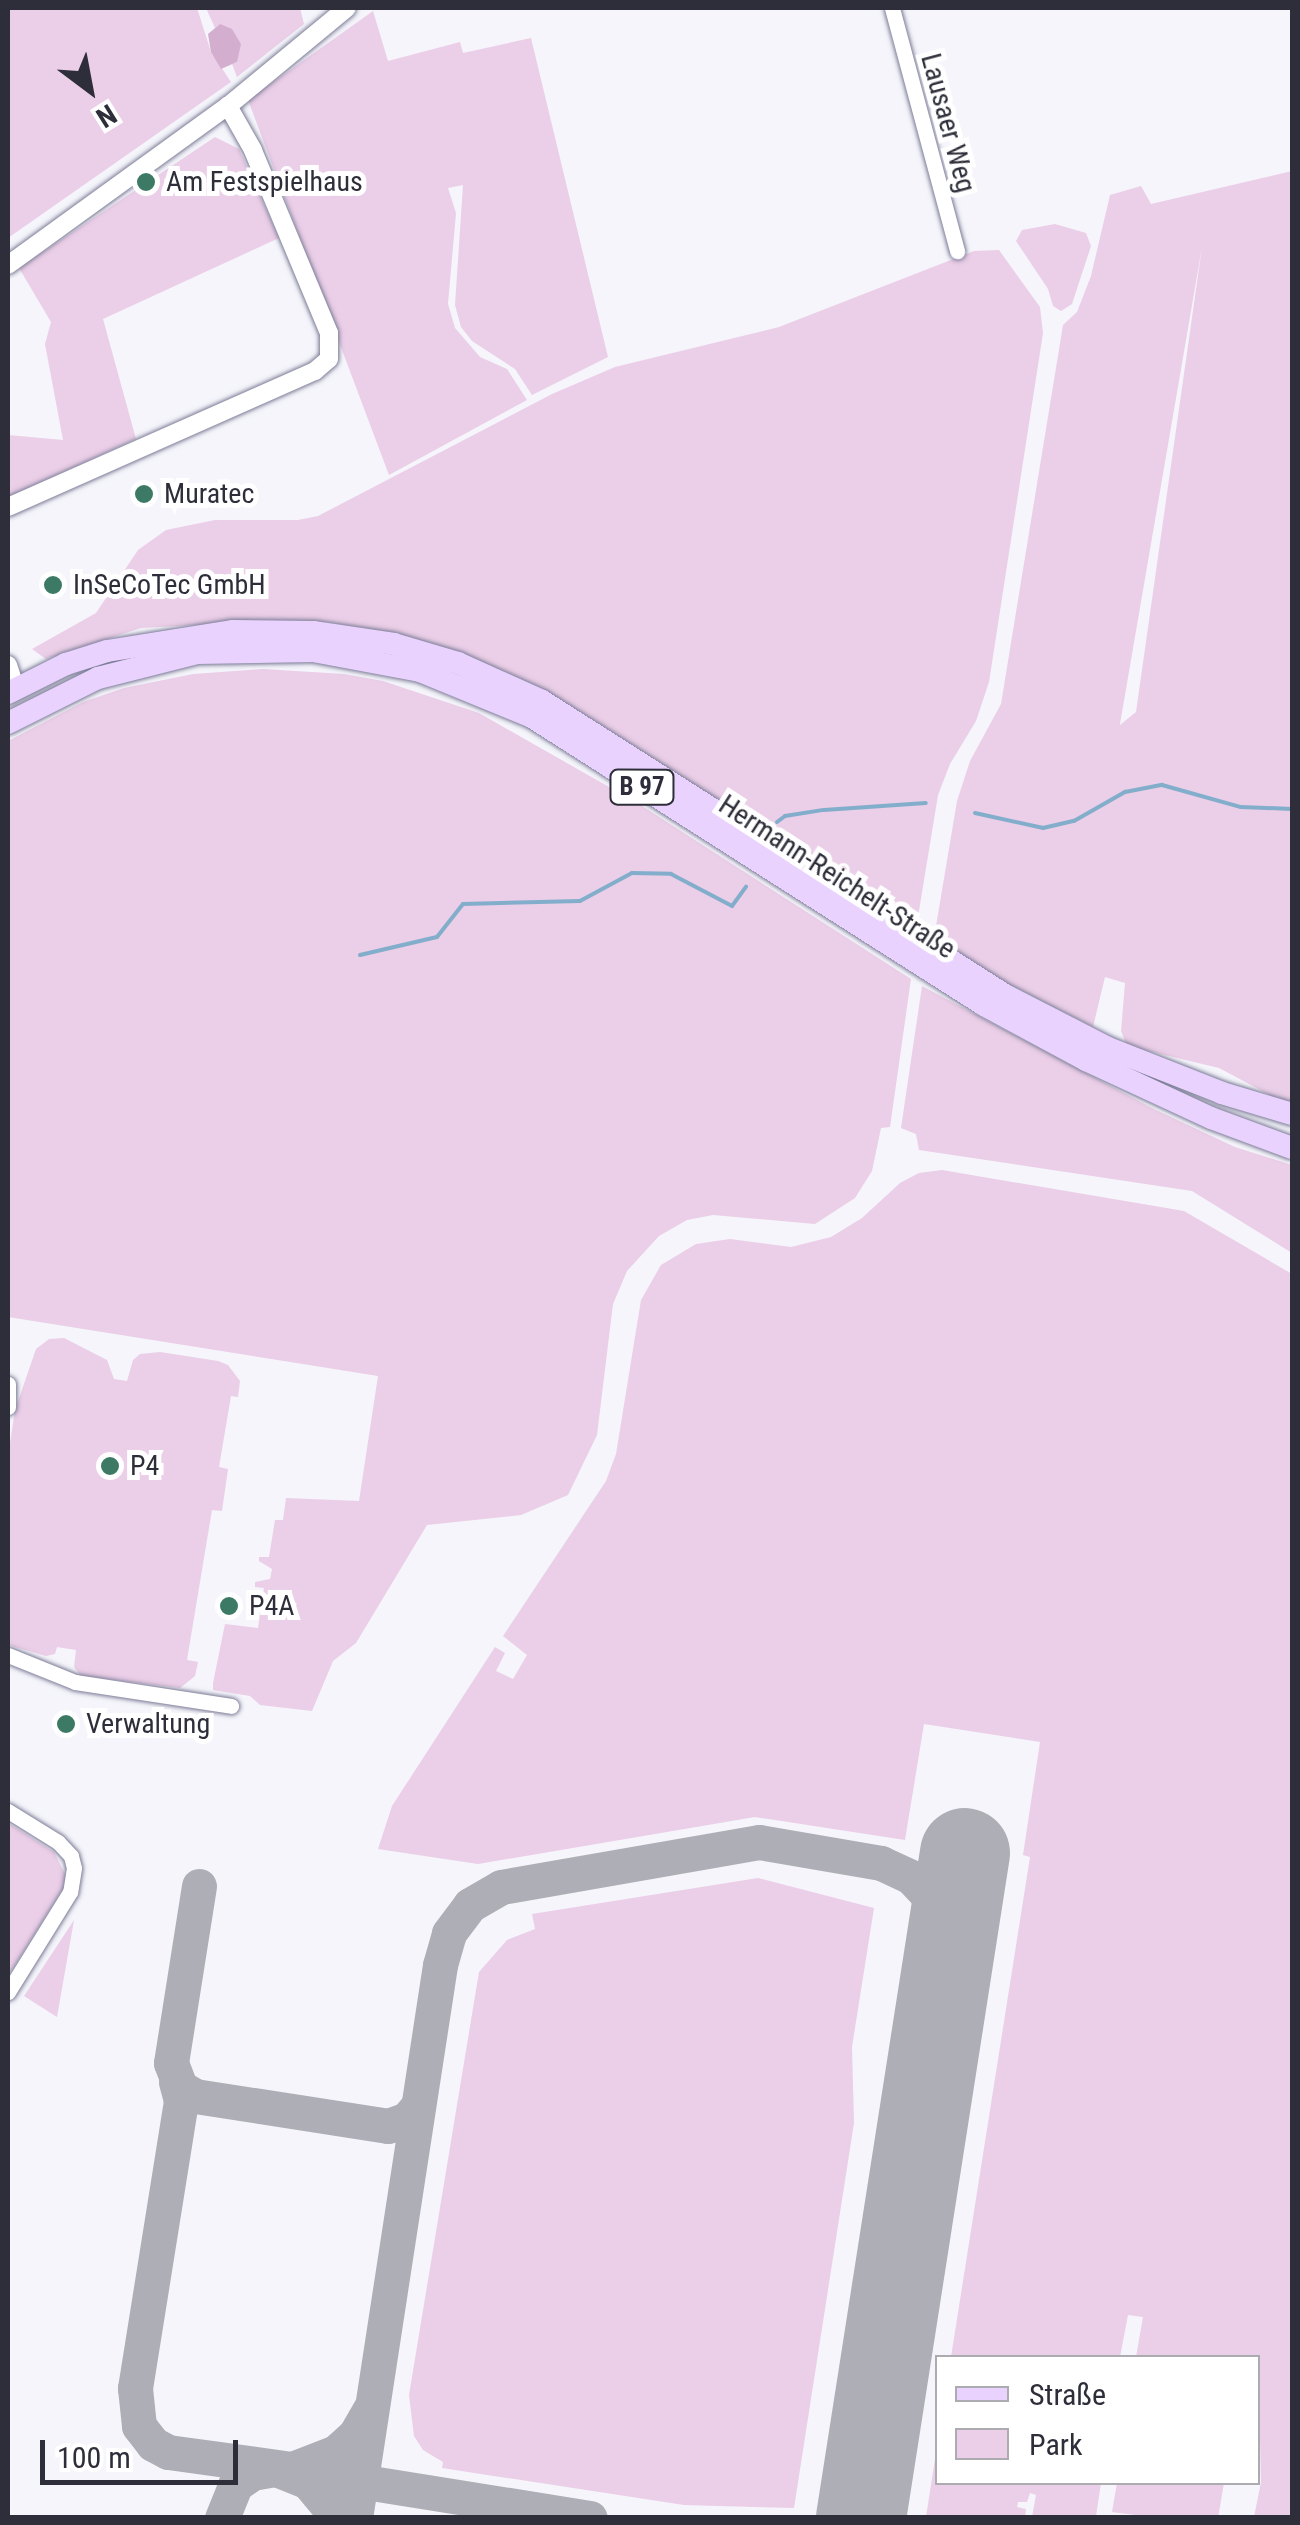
<!DOCTYPE html>
<meta charset="utf-8">
<style>
body{margin:0}
#map{position:relative;width:1300px;height:2525px;overflow:hidden;background:#f5f5fb;font-family:"Roboto Condensed",sans-serif}
div>[style]{position:absolute}
.green>*{inset:0;background:#ebcee7}
.forest>*{inset:0;background:#d4aecf}
.stream>*{height:4px;margin:-2px;padding:0 2px;transform-origin:2px;border-radius:2px;background:#83aecb}
.taxiway>*{height:35px;margin:-17.5px;padding:0 17.5px;transform-origin:17.5px;border-radius:17.5px;background:#aeaeb6}
.runway>*{height:90px;margin:-45px;padding:0 45px;transform-origin:45px;border-radius:45px;background:#aeaeb6}
.roads{filter:drop-shadow(0 0 2px #7c7c97) drop-shadow(0 0 2px #7c7c97)}
.minor>*{height:15px;margin:-7.5px;padding:0 7.5px;transform-origin:7.5px;border-radius:7.5px;background:#fff}
.tertiary>*{height:18px;margin:-9px;padding:0 9px;transform-origin:9px;border-radius:9px;background:#fff}
.primary>*{height:22px;margin:-11px;padding:0 11px;transform-origin:11px;border-radius:11px;background:#e9d3fe}
.dots>*{width:28px;height:28px;translate:-50% -50%;box-sizing:border-box;border:5px solid #fff;border-radius:50%}
span{translate:-50% -50%;white-space:nowrap;text-align:center;line-height:1.15;-webkit-text-stroke:10px #fff;paint-order:stroke}
.shield-label span{padding:2px 8px;background:#fff;border:2px solid;border-radius:8px;-webkit-text-stroke-width:0}
.shield-label{font-size:25px;color:#2e2e3a;font-weight:700}
.street-label{font-size:28px;color:#2e2e3a}
.poi-label{font-size:28px;color:#2e2e3a}
.left{translate:0 -50%;text-align:left}
.frame{position:absolute;inset:0;border:10px solid #2e2e3a;pointer-events:none}
.legend{position:absolute;left:935px;top:2355px;width:325px;height:130px;box-sizing:border-box;background:#fff;border:2px solid #ababb0;margin:0;padding:12px 18px;list-style:none;font-size:30px;color:#2e2e3a}
.legend li{display:flex;align-items:center;gap:20px;height:50px}
.legend b{width:50px;border:2px solid #ababb0}
.north{position:absolute;left:40px;top:40px;width:100px;height:100px;-webkit-text-stroke:8px #fff;paint-order:stroke;rotate:148deg;font-size:28px;font-weight:700;line-height:40px;text-align:center;color:#2e2e3a}
.north::after{content:'';display:block;margin:auto;width:35px;height:45px;background:#2e2e3a;clip-path:polygon(50% 0,100% 100%,50% 72%,0 100%)}
.scale{position:absolute;left:40px;top:2440px;width:198px;height:45px;box-sizing:border-box;border:5px solid #2e2e3a;border-top:0;padding-left:12px;font-size:30px;line-height:35px;white-space:nowrap;color:#2e2e3a;-webkit-text-stroke:8px #fff;paint-order:stroke}
</style>
<div id="map">
<div class="green">
<div style="clip-path:polygon(8px 8px,197px 8px,211px 52px,231px 82px,8px 238px)"></div>
<div style="clip-path:polygon(206px 8px,300px 8px,304px 24px,237px 77px,232px 64px,237px 62px,220px 24px,215px 28px)"></div>
<div style="clip-path:polygon(373px 11px,388px 61px,460px 42px,463px 53px,531px 38px,608px 357px,532px 395px,515px 369px,472px 341px,461px 327px,455px 305px,463px 185px,448px 188px,456px 213px,448px 304px,455px 328px,480px 357px,507px 369px,527px 400px,389px 475px,248px 100px)"></div>
<div style="clip-path:polygon(215px 137px,239px 149px,279px 238px,103px 319px,136px 439px,8px 497px,8px 435px,63px 440px,45px 344px,51px 322px,19px 268px)"></div>
<div style="clip-path:polygon(evenodd,1292px 171px,1292px 1107px,1219px 1068px,1127px 1046px,1121px 1031px,1125px 983px,1105px 977px,1093px 1027px,1004px 982px,934px 938px,957px 801px,970px 761px,1001px 704px,1063px 325px,1077px 312px,1091px 276px,1110px 195px,1141px 186px,1151px 204px,1292px 171px,1202px 247px,1136px 712px,1120px 725px,1120px 724px,1202px 247px)"></div>
<div style="clip-path:polygon(1055px 224px,1086px 233px,1091px 246px,1072px 304px,1061px 311px,1053px 306px,1048px 289px,1016px 241px,1022px 230px)"></div>
<div style="clip-path:polygon(999px 250px,1040px 307px,1043px 333px,989px 682px,976px 721px,950px 764px,938px 795px,917px 923px,912px 926px,385px 632px,327px 622px,235px 623px,141px 628px,46px 659px,32px 649px,96px 613px,138px 550px,166px 530px,215px 520px,298px 520px,318px 516px,552px 394px,615px 367px,779px 327px,974px 251px)"></div>
<div style="clip-path:polygon(263px 669px,344px 674px,383px 681px,479px 713px,639px 804px,911px 979px,890px 1127px,881px 1128px,872px 1171px,855px 1198px,815px 1224px,713px 1215px,687px 1220px,659px 1236px,627px 1271px,613px 1304px,597px 1435px,568px 1495px,521px 1515px,427px 1525px,356px 1643px,333px 1661px,312px 1711px,260px 1705px,250px 1696px,213px 1690px,213px 1683px,225px 1624px,258px 1628px,264px 1588px,255px 1587px,255px 1582px,270px 1579px,272px 1569px,259px 1561px,259px 1557px,269px 1557px,275px 1520px,283px 1520px,286px 1498px,359px 1501px,378px 1376px,8px 1317px,8px 741px,83px 702px,124px 688px,193px 674px)"></div>
<div style="clip-path:polygon(922px 986px,1154px 1109px,1235px 1147px,1292px 1165px,1292px 1253px,1192px 1191px,919px 1150px,916px 1134px,901px 1128px)"></div>
<div style="clip-path:polygon(942px 1170px,1184px 1211px,1292px 1274px,1292px 2517px,1254px 2517px,1261px 2482px,1258px 2358px,1136px 2357px,1143px 2317px,1128px 2315px,1120px 2357px,951px 2357px,1030px 1857px,1023px 1855px,1040px 1742px,924px 1724px,905px 1840px,755px 1817px,478px 1864px,378px 1849px,392px 1806px,495px 1647px,505px 1653px,496px 1671px,513px 1679px,527px 1655px,503px 1636px,606px 1481px,616px 1454px,641px 1300px,661px 1265px,696px 1244px,730px 1239px,791px 1247px,831px 1237px,862px 1218px,900px 1183px,919px 1173px)"></div>
<div style="clip-path:polygon(64px 1338px,107px 1360px,114px 1379px,127px 1381px,133px 1360px,140px 1354px,160px 1352px,218px 1361px,228px 1365px,240px 1381px,238px 1397px,231px 1396px,219px 1467px,228px 1469px,222px 1511px,212px 1510px,187px 1660px,198px 1662px,195px 1676px,180px 1688px,81px 1676px,74px 1667px,76px 1650px,57px 1647px,55px 1654px,46px 1656px,8px 1645px,8px 1456px,15px 1410px,36px 1349px,49px 1339px)"></div>
<div style="clip-path:polygon(8px 1823px,54px 1852px,66px 1876px,64px 1887px,8px 1976px)"></div>
<div style="clip-path:polygon(758px 1878px,874px 1908px,852px 2047px,854px 2123px,794px 2508px,684px 2505px,442px 2468px,443px 2462px,423px 2450px,414px 2436px,409px 2395px,479px 1972px,507px 1940px,535px 1929px,532px 1914px)"></div>
<div style="clip-path:polygon(74px 1920px,57px 2017px,24px 1996px)"></div>
<div style="clip-path:polygon(937px 2446px,938px 2482px,1101px 2483px,1096px 2516px,1105px 2517px,1032px 2517px,1036px 2495px,1030px 2493px,1027px 2502px,1018px 2502px,1017px 2507px,1026px 2509px,1025px 2517px,926px 2517px)"></div>
<div style="clip-path:polygon(1117px 2483px,1117px 2482px,1224px 2483px,1218px 2518px,1151px 2517px,1112px 2512px)"></div>
</div>
<div class="forest">
<div style="clip-path:polygon(220px 24px,232px 29px,241px 44px,237px 62px,221px 69px,211px 52px,208px 34px)"></div>
</div>
<div class="stream">
<div style="left:975px;top:813px;width:70px;rotate:12.4deg"></div>
<div style="left:1043px;top:828px;width:32px;rotate:-13deg"></div>
<div style="left:1074px;top:821px;width:59px;rotate:-29.6deg"></div>
<div style="left:1125px;top:792px;width:38px;rotate:-11deg"></div>
<div style="left:1162px;top:785px;width:82px;rotate:15.6deg"></div>
<div style="left:1241px;top:807px;width:51px;rotate:2.2deg"></div>
<div style="left:777px;top:822px;width:10px;rotate:-37deg"></div>
<div style="left:785px;top:816px;width:39px;rotate:-9deg"></div>
<div style="left:824px;top:810px;width:102px;rotate:-3.9deg"></div>
<div style="left:360px;top:955px;width:79px;rotate:-13.2deg"></div>
<div style="left:437px;top:937px;width:42px;rotate:-51.8deg"></div>
<div style="left:463px;top:904px;width:117px;rotate:-1.5deg"></div>
<div style="left:580px;top:901px;width:59px;rotate:-28.3deg"></div>
<div style="left:632px;top:873px;width:39px;rotate:1deg"></div>
<div style="left:671px;top:874px;width:69px;rotate:27.7deg"></div>
<div style="left:732px;top:906px;width:24px;rotate:-54deg"></div>
</div>
<div class="taxiway">
<div style="left:199px;top:1886px;width:179px;rotate:99deg"></div>
<div style="left:171px;top:2063px;width:26px;rotate:69deg"></div>
<div style="left:180px;top:2087px;width:17px;rotate:31deg"></div>
<div style="left:195px;top:2096px;width:195px;rotate:8.8deg"></div>
<div style="left:388px;top:2126px;width:20px;rotate:-20deg"></div>
<div style="left:407px;top:2119px;width:17px;rotate:-50deg"></div>
<div style="left:176px;top:2082px;width:20px;rotate:75deg"></div>
<div style="left:181px;top:2101px;width:291px;rotate:99.1deg"></div>
<div style="left:135px;top:2388px;width:38px;rotate:84deg"></div>
<div style="left:139px;top:2426px;width:23px;rotate:52deg"></div>
<div style="left:153px;top:2444px;width:17px;rotate:28deg"></div>
<div style="left:168px;top:2452px;width:125px;rotate:7.8deg"></div>
<div style="left:292px;top:2469px;width:47px;rotate:-21.1deg"></div>
<div style="left:336px;top:2452px;width:25px;rotate:-42deg"></div>
<div style="left:355px;top:2435px;width:28px;rotate:-60deg"></div>
<div style="left:276px;top:2469px;width:35px;rotate:22deg"></div>
<div style="left:308px;top:2482px;width:47px;rotate:50.2deg"></div>
<div style="left:340px;top:2478px;width:253px;rotate:9.1deg"></div>
<div style="left:222px;top:2518px;width:35px;rotate:-68deg"></div>
<div style="left:235px;top:2485px;width:21px;rotate:-35deg"></div>
<div style="left:252px;top:2473px;width:22px;rotate:-10deg"></div>
<div style="left:355px;top:2518px;width:559px;rotate:-81.26deg"></div>
<div style="left:440px;top:1965px;width:33px;rotate:-74deg"></div>
<div style="left:449px;top:1933px;width:35px;rotate:-53deg"></div>
<div style="left:470px;top:1905px;width:36px;rotate:-30deg"></div>
<div style="left:501px;top:1887px;width:262px;rotate:-9.9deg"></div>
<div style="left:759px;top:1842px;width:124px;rotate:9.8deg"></div>
<div style="left:881px;top:1863px;width:33px;rotate:25deg"></div>
<div style="left:911px;top:1877px;width:22px;rotate:47deg"></div>
<div style="left:926px;top:1893px;width:34px;rotate:60deg"></div>
<div style="left:943px;top:1923px;width:55px;rotate:87.9deg"></div>
<div style="left:846px;top:2518px;width:47px;rotate:-63.4deg"></div>
</div>
<div class="runway">
<div style="left:861px;top:2518px;width:673px;rotate:-81.11deg"></div>
</div>
<div class="roads">
<div class="minor">
<div style="left:892px;top:8px;width:252px;rotate:75deg"></div>
<div style="left:8px;top:1384px;width:23px;rotate:90deg"></div>
<div style="left:8px;top:1655px;width:72px;rotate:21.9deg"></div>
<div style="left:75px;top:1682px;width:158px;rotate:8.7deg"></div>
<div style="left:8px;top:1811px;width:59px;rotate:31.8deg"></div>
<div style="left:58px;top:1842px;width:19px;rotate:47deg"></div>
<div style="left:71px;top:1856px;width:12px;rotate:76deg"></div>
<div style="left:74px;top:1868px;width:24px;rotate:99deg"></div>
<div style="left:70px;top:1892px;width:118px;rotate:121.8deg"></div>
</div>
<div class="tertiary">
<div style="left:8px;top:265px;width:271px;rotate:-35.9deg"></div>
<div style="left:228px;top:106px;width:154px;rotate:-39.5deg"></div>
<div style="left:8px;top:507px;width:336px;rotate:-23.9deg"></div>
<div style="left:315px;top:371px;width:18px;rotate:-41deg"></div>
<div style="left:329px;top:359px;width:26px;rotate:-90deg"></div>
<div style="left:329px;top:333px;width:198px;rotate:-112.6deg"></div>
<div style="left:253px;top:150px;width:51px;rotate:-119.6deg"></div>
<div style="left:8px;top:665px;width:25px;rotate:72deg"></div>
</div>
<div class="primary">
<div style="left:8px;top:693px;width:65px;rotate:-26.6deg"></div>
<div style="left:66px;top:664px;width:43px;rotate:-17.6deg"></div>
<div style="left:107px;top:651px;width:128px;rotate:-9deg"></div>
<div style="left:233px;top:631px;width:80px;rotate:0.7deg"></div>
<div style="left:313px;top:632px;width:82px;rotate:8.4deg"></div>
<div style="left:394px;top:644px;width:67px;rotate:16.5deg"></div>
<div style="left:458px;top:663px;width:92px;rotate:24.3deg"></div>
<div style="left:542px;top:701px;width:548px;rotate:32.42deg"></div>
<div style="left:1005px;top:995px;width:116px;rotate:27.2deg"></div>
<div style="left:1108px;top:1048px;width:123px;rotate:21.5deg"></div>
<div style="left:1222px;top:1093px;width:73px;rotate:16.7deg"></div>
<div style="left:8px;top:723px;width:101px;rotate:-26.6deg"></div>
<div style="left:98px;top:678px;width:102px;rotate:-14.2deg"></div>
<div style="left:197px;top:653px;width:116px;rotate:-1deg"></div>
<div style="left:313px;top:651px;width:109px;rotate:10.6deg"></div>
<div style="left:420px;top:671px;width:121px;rotate:22.3deg"></div>
<div style="left:532px;top:717px;width:536px;rotate:32.5deg"></div>
<div style="left:984px;top:1005px;width:116px;rotate:28.3deg"></div>
<div style="left:1086px;top:1060px;width:138px;rotate:24.9deg"></div>
<div style="left:1211px;top:1118px;width:86px;rotate:20.3deg"></div>
</div>
</div>
<div class="dots">
<div style="left:146px;top:182px;background:#3d7a66"></div>
<div style="left:144px;top:494px;background:#3d7a66"></div>
<div style="left:53px;top:585px;background:#3d7a66"></div>
<div style="left:110px;top:1466px;background:#3d7a66"></div>
<div style="left:229px;top:1606px;background:#3d7a66"></div>
<div style="left:66px;top:1724px;background:#3d7a66"></div>
</div>
<div class="shield-label">
<span style="left:642px;top:787px">B 97</span>
</div>
<div class="street-label">
<span style="left:948px;top:123px;rotate:75deg">Lausaer Weg</span>
<span style="left:837px;top:877px;rotate:33deg">Hermann-Reichelt-Straße</span>
</div>
<div class="poi-label">
<span class="left" style="left:166px;top:182px">Am Festspielhaus</span>
<span class="left" style="left:164px;top:494px">Muratec</span>
<span class="left" style="left:73px;top:585px">InSeCoTec GmbH</span>
<span class="left" style="left:130px;top:1466px">P4</span>
<span class="left" style="left:249px;top:1606px">P4A</span>
<span class="left" style="left:86px;top:1724px">Verwaltung</span>
</div>
<div class="frame"></div>
<ul class="legend">
<li><b style="height:12px;background:#e9d3fe"></b>Straße</li>
<li><b style="height:28px;background:#ebcee7"></b>Park</li>
</ul>
<div class="north">N</div>
<div class="scale">100 m</div>
</div>
